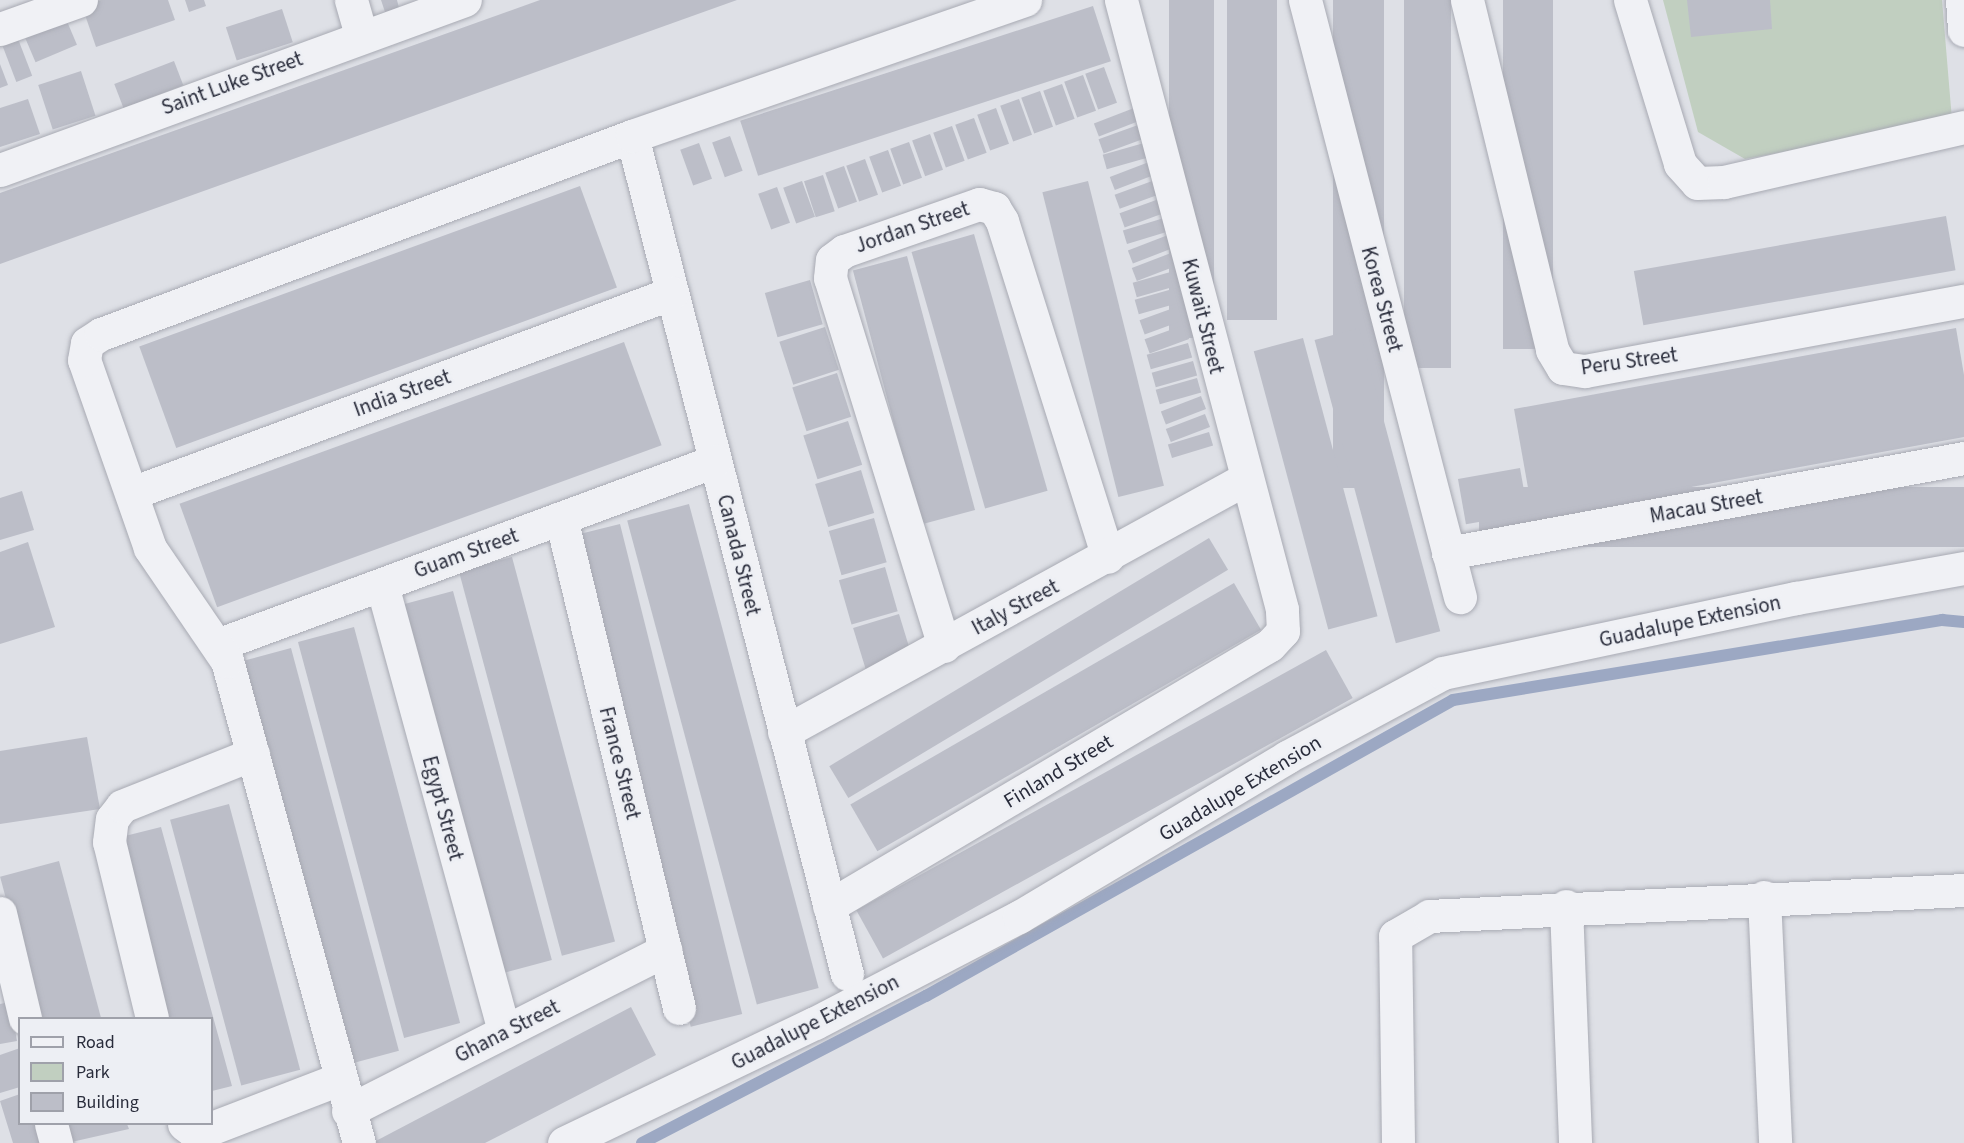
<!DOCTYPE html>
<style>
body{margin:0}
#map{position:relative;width:1964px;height:1143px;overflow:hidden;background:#dee0e6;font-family:"Source Sans 3",sans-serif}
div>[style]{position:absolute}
.green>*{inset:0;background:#c1cfc0}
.stream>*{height:12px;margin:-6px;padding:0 6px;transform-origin:6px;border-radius:6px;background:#9ca8c3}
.building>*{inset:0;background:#bcbec8;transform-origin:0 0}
.roads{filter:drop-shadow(0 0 2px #a8aab3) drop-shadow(0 0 2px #a8aab3)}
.minor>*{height:33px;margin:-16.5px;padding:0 16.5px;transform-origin:16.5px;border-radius:16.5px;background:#f0f1f5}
span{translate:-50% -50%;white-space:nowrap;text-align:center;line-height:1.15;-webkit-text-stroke:5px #edeff4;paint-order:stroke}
.street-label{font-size:21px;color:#292c3b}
.legend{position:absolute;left:18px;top:1017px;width:195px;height:108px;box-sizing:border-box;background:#edeff4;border:2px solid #9fa1aa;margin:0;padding:8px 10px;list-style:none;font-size:18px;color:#292c3b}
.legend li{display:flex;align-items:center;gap:12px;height:30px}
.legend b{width:30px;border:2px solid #9fa1aa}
</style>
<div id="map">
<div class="green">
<div style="clip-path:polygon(1663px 0,1942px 0,1952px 120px,1745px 159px,1698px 132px)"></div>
</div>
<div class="stream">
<div style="left:642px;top:1143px;width:320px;rotate:-27.4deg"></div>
<div style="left:926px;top:996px;width:604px;rotate:-29.32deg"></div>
<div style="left:1453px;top:700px;width:496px;rotate:-9.3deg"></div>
<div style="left:1942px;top:620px;width:22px;rotate:5deg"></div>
</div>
<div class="building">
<div style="clip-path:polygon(101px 0,168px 0,175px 20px,96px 47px,82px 6px)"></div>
<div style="clip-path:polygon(185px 0,204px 0,206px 6px,189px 12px)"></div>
<div style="clip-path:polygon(381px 0,397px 0,399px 8px,385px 12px)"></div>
<div style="clip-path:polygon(540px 0,737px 0,0 264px,0 193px)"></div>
<div style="left:1169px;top:0;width:45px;height:338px"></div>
<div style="left:1227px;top:0;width:50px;height:320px"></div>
<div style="left:1333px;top:0;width:51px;height:488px"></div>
<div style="left:1404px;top:0;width:47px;height:368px"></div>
<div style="left:1503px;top:0;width:50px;height:349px"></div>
<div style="clip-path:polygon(1687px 0,1770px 0,1772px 29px,1691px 37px)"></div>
<div style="left:1093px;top:6px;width:58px;height:371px;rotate:72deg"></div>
<div style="left:282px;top:9px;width:35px;height:59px;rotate:72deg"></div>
<div style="left:66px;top:19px;width:28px;height:45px;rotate:67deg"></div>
<div style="left:15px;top:31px;width:48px;height:17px;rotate:69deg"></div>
<div style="left:174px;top:61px;width:26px;height:64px;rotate:69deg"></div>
<div style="clip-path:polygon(0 64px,8px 85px,0 88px)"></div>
<div style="left:1104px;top:67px;width:38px;height:20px;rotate:70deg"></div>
<div style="left:81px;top:71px;width:47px;height:45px;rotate:72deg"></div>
<div style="left:1083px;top:75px;width:38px;height:20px;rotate:70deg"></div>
<div style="left:1062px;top:84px;width:37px;height:20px;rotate:70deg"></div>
<div style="left:1040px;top:91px;width:38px;height:20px;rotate:70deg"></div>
<div style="clip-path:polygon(28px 99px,40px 134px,0 147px,0 108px)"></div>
<div style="left:1019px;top:99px;width:38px;height:20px;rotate:70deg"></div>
<div style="left:996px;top:108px;width:38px;height:20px;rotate:70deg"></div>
<div style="left:1134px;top:108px;width:14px;height:43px;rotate:69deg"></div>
<div style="left:974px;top:118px;width:37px;height:20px;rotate:70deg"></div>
<div style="left:1138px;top:125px;width:15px;height:42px;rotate:70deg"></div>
<div style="left:952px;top:126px;width:37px;height:20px;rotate:70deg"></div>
<div style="left:930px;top:134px;width:38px;height:19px;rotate:70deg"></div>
<div style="left:730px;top:136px;width:37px;height:19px;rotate:70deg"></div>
<div style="left:909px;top:142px;width:38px;height:20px;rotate:70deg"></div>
<div style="left:699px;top:143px;width:38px;height:20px;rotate:70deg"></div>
<div style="left:1144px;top:143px;width:15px;height:43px;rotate:74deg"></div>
<div style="left:888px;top:150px;width:38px;height:20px;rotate:70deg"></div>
<div style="left:865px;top:159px;width:38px;height:20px;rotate:70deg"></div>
<div style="left:1149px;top:162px;width:14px;height:42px;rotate:69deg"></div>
<div style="left:844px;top:166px;width:38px;height:20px;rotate:70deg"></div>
<div style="left:823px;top:175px;width:38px;height:20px;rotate:72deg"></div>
<div style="left:1155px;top:180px;width:15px;height:43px;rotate:70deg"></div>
<div style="left:802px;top:181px;width:38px;height:20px;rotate:70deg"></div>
<div style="left:1088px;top:181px;width:314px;height:47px;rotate:76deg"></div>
<div style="left:580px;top:186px;width:108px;height:469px;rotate:70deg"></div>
<div style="left:777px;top:187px;width:38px;height:20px;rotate:70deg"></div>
<div style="left:1159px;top:199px;width:15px;height:42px;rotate:70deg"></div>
<div style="left:1946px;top:216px;width:55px;height:317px;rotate:80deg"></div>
<div style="left:1164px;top:218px;width:14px;height:43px;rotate:73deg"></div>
<div style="left:974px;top:234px;width:267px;height:65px;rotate:74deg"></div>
<div style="left:1168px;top:235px;width:14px;height:43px;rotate:69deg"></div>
<div style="left:1171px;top:253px;width:14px;height:42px;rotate:69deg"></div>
<div style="left:907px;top:256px;width:263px;height:56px;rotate:75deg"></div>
<div style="left:1174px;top:271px;width:15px;height:43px;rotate:74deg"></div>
<div style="left:810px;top:280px;width:46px;height:47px;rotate:74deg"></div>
<div style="left:1176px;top:288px;width:15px;height:43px;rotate:74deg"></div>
<div style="left:1179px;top:306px;width:15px;height:42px;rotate:70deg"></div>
<div style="left:1184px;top:325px;width:15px;height:42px;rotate:70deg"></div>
<div style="left:825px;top:327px;width:45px;height:48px;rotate:72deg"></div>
<div style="left:1359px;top:328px;width:314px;height:46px;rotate:75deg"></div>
<div style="clip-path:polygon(1956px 328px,1964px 375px,1964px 437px,1533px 516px,1514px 409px)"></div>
<div style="left:1303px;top:338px;width:288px;height:51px;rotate:75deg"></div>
<div style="left:624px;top:342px;width:110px;height:473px;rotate:70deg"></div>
<div style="left:1188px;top:343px;width:15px;height:43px;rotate:74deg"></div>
<div style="left:1193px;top:361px;width:15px;height:43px;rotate:74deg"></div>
<div style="left:837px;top:373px;width:46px;height:47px;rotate:72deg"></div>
<div style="left:1197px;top:378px;width:15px;height:43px;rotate:74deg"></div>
<div style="left:1201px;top:396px;width:14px;height:43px;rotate:69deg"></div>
<div style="left:1205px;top:414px;width:14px;height:42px;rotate:69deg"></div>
<div style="left:848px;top:421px;width:46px;height:47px;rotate:72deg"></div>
<div style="left:1209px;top:432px;width:14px;height:43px;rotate:73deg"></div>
<div style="left:1520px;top:468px;width:46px;height:63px;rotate:80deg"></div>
<div style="left:861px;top:470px;width:45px;height:48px;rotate:73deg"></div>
<div style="left:1964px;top:487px;width:60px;height:485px;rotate:90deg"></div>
<div style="clip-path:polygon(22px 491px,34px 530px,0 540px,0 498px)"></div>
<div style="left:689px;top:504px;width:501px;height:64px;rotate:75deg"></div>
<div style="left:874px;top:518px;width:46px;height:47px;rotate:74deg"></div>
<div style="left:620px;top:524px;width:505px;height:53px;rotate:76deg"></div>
<div style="left:1209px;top:538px;width:37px;height:443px;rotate:59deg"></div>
<div style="clip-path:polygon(28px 542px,55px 627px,0 644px,0 552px)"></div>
<div style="left:512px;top:557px;width:398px;height:55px;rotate:75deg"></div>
<div style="left:885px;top:567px;width:46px;height:48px;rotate:74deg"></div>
<div style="left:1234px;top:583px;width:54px;height:443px;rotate:60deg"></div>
<div style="left:453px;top:591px;width:382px;height:53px;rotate:75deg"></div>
<div style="left:899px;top:614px;width:45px;height:48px;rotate:73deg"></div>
<div style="left:354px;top:627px;width:410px;height:58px;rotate:75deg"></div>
<div style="left:291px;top:648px;width:417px;height:49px;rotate:75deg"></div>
<div style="left:1326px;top:650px;width:55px;height:537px;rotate:61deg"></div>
<div style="clip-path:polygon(87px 737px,100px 809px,0 824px,0 751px)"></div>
<div style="left:229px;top:804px;width:275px;height:61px;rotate:75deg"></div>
<div style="clip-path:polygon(161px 827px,232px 1086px,212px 1091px,212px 1018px,162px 1018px,113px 839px)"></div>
<div style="left:59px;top:861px;width:162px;height:61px;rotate:75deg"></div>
<div style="clip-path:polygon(10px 1002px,17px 1041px,0 1044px,0 1004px)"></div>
<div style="clip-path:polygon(631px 1007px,656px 1055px,485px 1143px,372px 1143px)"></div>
<div style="clip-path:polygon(20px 1048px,20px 1087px,0 1093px,0 1055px)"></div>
<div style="clip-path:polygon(20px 1094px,20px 1124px,44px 1124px,42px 1143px,13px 1143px,0 1101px)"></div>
<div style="clip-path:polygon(62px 1124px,127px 1124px,129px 1129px,67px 1143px)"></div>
</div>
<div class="roads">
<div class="minor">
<div style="left:351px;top:0;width:36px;rotate:74deg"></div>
<div style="left:1305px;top:0;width:617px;rotate:75.45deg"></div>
<div style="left:1467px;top:0;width:360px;rotate:76.3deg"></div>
<div style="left:1552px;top:350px;width:21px;rotate:59deg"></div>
<div style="left:1563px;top:368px;width:22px;rotate:8deg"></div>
<div style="left:1585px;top:371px;width:385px;rotate:-10.5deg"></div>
<div style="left:1630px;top:0;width:171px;rotate:73deg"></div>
<div style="left:1680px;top:164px;width:25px;rotate:48deg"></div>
<div style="left:1697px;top:183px;width:27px;rotate:-2deg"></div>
<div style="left:1724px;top:182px;width:246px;rotate:-12.9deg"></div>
<div style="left:1962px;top:0;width:30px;rotate:86deg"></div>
<div style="left:0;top:29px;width:86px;rotate:-19.7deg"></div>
<div style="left:632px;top:136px;width:865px;rotate:75.61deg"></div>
<div style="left:0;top:170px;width:495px;rotate:-20.1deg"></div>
<div style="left:132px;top:493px;width:576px;rotate:-20.32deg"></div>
<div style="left:561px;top:518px;width:504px;rotate:76.46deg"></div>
<div style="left:1448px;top:553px;width:525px;rotate:-10.43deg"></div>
<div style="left:382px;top:585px;width:463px;rotate:74.7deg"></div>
<div style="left:217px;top:645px;width:531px;rotate:-20.28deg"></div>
<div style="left:944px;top:646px;width:385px;rotate:-107.2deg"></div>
<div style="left:830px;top:278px;width:18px;rotate:-84deg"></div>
<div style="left:832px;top:260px;width:15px;rotate:-37deg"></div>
<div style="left:844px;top:251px;width:143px;rotate:-19.2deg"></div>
<div style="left:979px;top:204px;width:16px;rotate:15deg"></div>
<div style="left:994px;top:208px;width:15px;rotate:58deg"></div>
<div style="left:1002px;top:221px;width:352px;rotate:72.5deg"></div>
<div style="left:784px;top:732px;width:526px;rotate:-28.76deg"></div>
<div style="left:1764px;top:897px;width:246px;rotate:87.4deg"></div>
<div style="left:829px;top:906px;width:512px;rotate:-30.62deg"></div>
<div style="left:1270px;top:645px;width:19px;rotate:-47deg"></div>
<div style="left:1283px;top:631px;width:22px;rotate:-93deg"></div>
<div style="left:1282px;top:609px;width:630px;rotate:-104.81deg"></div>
<div style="left:1566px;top:906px;width:237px;rotate:87.8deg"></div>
<div style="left:0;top:913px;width:108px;rotate:76.6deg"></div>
<div style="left:152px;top:1018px;width:181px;rotate:-103.7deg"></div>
<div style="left:109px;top:842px;width:23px;rotate:-83deg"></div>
<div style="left:112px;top:819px;width:16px;rotate:-52deg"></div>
<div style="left:122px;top:806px;width:141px;rotate:-21.7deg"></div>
<div style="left:348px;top:1111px;width:356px;rotate:-26.9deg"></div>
<div style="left:51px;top:1124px;width:20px;rotate:75deg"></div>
<div style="left:184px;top:1124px;width:10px;rotate:37deg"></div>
<div style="left:192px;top:1130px;width:20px;rotate:-6deg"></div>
<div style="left:212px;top:1128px;width:136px;rotate:-21.1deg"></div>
<div style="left:359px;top:1143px;width:500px;rotate:-105.3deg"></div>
<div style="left:227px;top:661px;width:137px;rotate:-124.3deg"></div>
<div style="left:150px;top:548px;width:199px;rotate:-109.3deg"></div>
<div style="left:84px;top:360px;width:17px;rotate:-80deg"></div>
<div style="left:87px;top:343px;width:17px;rotate:-33deg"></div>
<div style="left:101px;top:334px;width:567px;rotate:-20.45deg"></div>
<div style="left:632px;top:136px;width:416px;rotate:-19.1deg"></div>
<div style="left:564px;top:1143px;width:278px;rotate:-25.6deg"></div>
<div style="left:815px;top:1023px;width:230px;rotate:-27.5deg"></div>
<div style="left:1019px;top:917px;width:312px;rotate:-30.8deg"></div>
<div style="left:1287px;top:757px;width:177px;rotate:-28.3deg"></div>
<div style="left:1443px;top:673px;width:361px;rotate:-12deg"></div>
<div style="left:1796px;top:598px;width:171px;rotate:-10.1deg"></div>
<div style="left:1398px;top:1143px;width:207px;rotate:-90.8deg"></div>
<div style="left:1395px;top:936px;width:39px;rotate:-30deg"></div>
<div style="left:1429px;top:916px;width:536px;rotate:-2.78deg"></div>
</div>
</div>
<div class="street-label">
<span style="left:232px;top:83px;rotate:-20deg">Saint Luke Street</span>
<span style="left:912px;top:227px;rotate:-19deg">Jordan Street</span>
<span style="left:1382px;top:299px;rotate:75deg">Korea Street</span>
<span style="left:1203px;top:316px;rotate:76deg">Kuwait Street</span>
<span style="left:1629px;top:361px;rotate:-8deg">Peru Street</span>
<span style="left:402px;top:393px;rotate:-20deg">India Street</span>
<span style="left:1706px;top:506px;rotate:-10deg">Macau Street</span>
<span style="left:466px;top:553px;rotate:-20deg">Guam Street</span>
<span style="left:739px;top:555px;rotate:76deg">Canada Street</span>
<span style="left:1015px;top:607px;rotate:-28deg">Italy Street</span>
<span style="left:1690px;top:621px;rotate:-12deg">Guadalupe Extension</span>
<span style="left:620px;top:763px;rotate:76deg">France Street</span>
<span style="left:1058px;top:771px;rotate:-31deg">Finland Street</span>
<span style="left:1240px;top:788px;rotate:-31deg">Guadalupe Extension</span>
<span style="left:443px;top:808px;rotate:75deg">Egypt Street</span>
<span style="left:815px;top:1022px;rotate:-27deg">Guadalupe Extension</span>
<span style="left:507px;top:1031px;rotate:-27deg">Ghana Street</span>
</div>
<ul class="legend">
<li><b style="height:8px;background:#f0f1f5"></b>Road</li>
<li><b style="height:16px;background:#c1cfc0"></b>Park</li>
<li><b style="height:16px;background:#bcbec8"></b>Building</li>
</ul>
</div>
